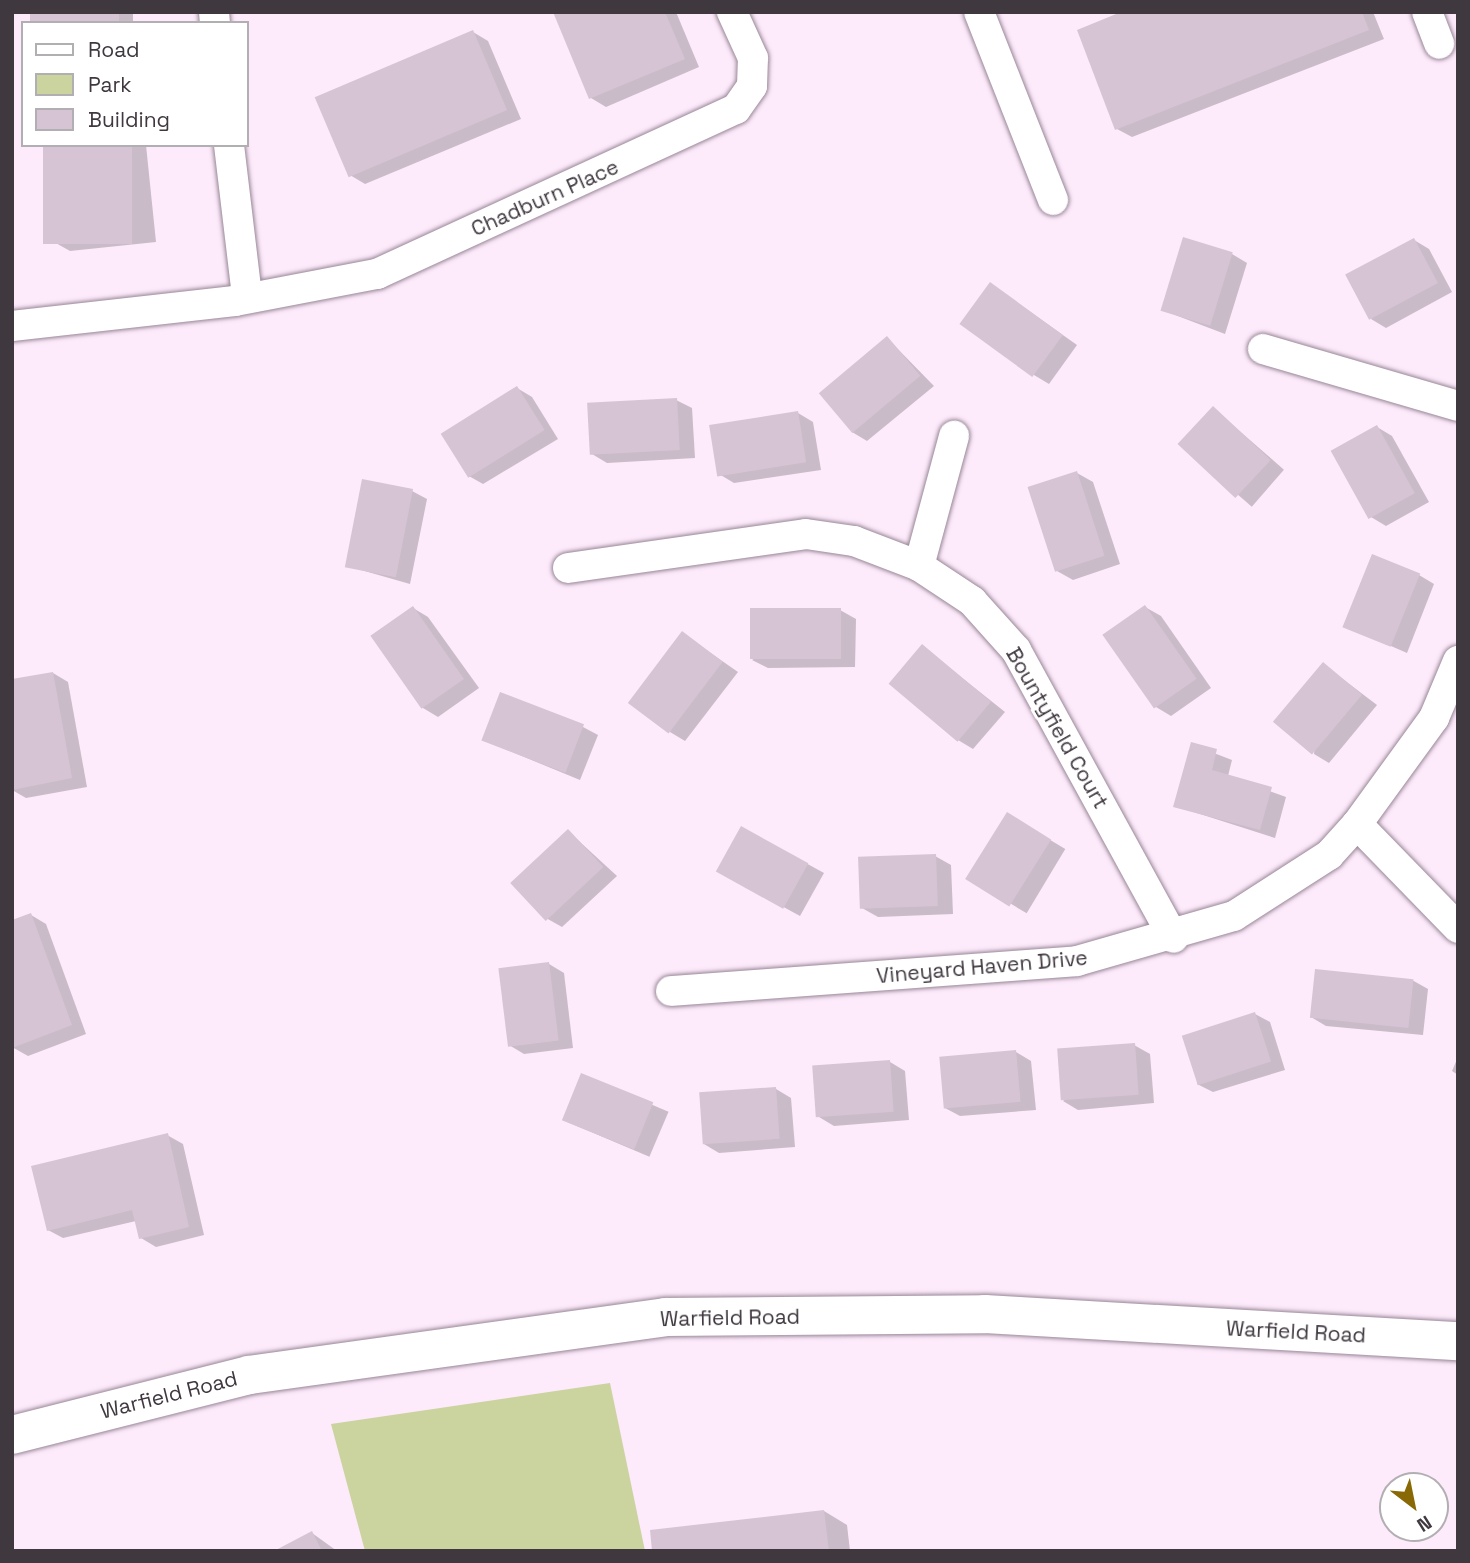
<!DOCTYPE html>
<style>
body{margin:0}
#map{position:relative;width:1470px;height:1563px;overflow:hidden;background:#fdeafb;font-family:"Space Grotesk",sans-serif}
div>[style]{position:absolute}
.green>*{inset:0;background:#cbd39f}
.shadow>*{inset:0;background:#0003;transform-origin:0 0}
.building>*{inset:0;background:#d6c4d5;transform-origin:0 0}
.roads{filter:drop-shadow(0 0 2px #988797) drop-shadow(0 0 2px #988797)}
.minor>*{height:30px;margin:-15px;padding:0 15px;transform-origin:15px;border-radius:15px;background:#fff}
.tertiary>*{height:38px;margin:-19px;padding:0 19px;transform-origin:19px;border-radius:19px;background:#fff}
span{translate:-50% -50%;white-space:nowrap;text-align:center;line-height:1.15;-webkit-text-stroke:6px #fff;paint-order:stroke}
.street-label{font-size:21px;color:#3f383f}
.frame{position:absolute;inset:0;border:14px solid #3f383f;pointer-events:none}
.legend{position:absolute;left:21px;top:21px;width:228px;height:126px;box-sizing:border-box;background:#fff;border:2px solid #b2afb2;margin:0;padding:9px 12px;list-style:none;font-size:21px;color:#3f383f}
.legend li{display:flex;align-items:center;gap:14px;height:35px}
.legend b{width:35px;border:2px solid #b2afb2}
.north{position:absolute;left:1379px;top:1472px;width:70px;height:70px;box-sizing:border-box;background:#fff;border:2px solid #b2afb2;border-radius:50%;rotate:148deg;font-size:19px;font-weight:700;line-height:28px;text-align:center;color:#3f383f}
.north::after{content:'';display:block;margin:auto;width:24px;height:32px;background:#886905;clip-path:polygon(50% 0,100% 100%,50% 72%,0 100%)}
</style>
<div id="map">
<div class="green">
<div style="clip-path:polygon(610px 1383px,645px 1551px,365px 1551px,331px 1424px)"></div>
</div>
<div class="shadow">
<div style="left:32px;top:12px;width:101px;height:11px"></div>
<div style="clip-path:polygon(555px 12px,676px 12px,699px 67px,606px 107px,591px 98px)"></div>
<div style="clip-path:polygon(1126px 12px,1373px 12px,1384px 39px,1132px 137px,1117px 129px)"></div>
<div style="clip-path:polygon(473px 32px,488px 41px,521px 119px,365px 184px,350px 175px)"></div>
<div style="clip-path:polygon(45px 145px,146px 145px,156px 242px,70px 251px,54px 242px)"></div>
<div style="clip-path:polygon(1414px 240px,1429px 249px,1452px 292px,1386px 328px,1371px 319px)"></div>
<div style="clip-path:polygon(1232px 254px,1247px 263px,1225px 334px,1162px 310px)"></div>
<div style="clip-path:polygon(991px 284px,1077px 345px,1049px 384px,1034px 375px)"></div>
<div style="clip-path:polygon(887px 338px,934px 386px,867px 441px,852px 432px)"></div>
<div style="clip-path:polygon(517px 388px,532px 397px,558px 439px,483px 484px,467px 475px)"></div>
<div style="clip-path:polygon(676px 400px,692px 408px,695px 458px,607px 463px,592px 454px)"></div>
<div style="left:1213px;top:408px;width:94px;height:49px;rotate:41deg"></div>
<div style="clip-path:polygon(798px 413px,813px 422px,821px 470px,734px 483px,719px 474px)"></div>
<div style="clip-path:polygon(1377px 427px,1392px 436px,1429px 502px,1386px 526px,1371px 517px)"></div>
<div style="clip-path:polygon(1077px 473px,1093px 482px,1120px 564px,1073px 580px,1057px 571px)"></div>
<div style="clip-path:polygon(412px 491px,427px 499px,410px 584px,347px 566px)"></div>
<div style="clip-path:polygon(1419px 575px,1434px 584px,1407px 653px,1345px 626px)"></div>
<div style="clip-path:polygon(1145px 607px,1161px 616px,1211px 688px,1171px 716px,1156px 707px,1105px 635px)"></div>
<div style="clip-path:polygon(413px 608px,428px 617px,479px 688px,438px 717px,423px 708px)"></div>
<div style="clip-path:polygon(840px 610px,856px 619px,855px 667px,768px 668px,752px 660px)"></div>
<div style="clip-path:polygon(682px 633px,738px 672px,685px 741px,670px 732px)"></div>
<div style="clip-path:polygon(922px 646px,1005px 712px,973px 749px,958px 740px)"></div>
<div style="clip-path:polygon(1323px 664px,1377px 705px,1329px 763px,1314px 754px)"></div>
<div style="clip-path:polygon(53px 673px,68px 682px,87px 787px,26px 798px,12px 790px,12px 681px)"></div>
<div style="clip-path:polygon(583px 727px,598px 735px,580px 780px,483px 740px)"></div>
<div style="clip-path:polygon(1193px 745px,1232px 760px,1228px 776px,1286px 797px,1275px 838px,1175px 806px)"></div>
<div style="left:1007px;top:814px;width:68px;height:75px;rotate:31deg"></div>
<div style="clip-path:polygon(742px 828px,824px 873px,800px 916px,734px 880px)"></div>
<div style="clip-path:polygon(568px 831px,617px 876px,562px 927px,546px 918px)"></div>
<div style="clip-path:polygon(935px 856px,951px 865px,953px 914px,878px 917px,862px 908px)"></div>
<div style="clip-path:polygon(31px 915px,46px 924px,86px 1034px,28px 1056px,12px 1047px)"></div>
<div style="clip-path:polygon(549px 964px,564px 973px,573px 1048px,524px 1054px,509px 1045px)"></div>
<div style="clip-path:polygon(1412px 980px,1428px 989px,1423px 1035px,1326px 1026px,1311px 1017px)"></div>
<div style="clip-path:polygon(1255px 1014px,1270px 1022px,1285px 1070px,1213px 1092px,1197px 1084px)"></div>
<div style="clip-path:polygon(1134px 1045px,1150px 1054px,1154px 1103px,1078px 1110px,1063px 1101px)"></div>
<div style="clip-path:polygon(1016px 1052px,1031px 1061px,1036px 1110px,960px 1116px,945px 1108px)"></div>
<div style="clip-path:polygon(1458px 1057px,1458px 1075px,1452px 1071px)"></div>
<div style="clip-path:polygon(890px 1062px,905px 1071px,909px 1120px,834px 1126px,819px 1117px)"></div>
<div style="left:582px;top:1075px;width:94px;height:49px;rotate:23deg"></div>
<div style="clip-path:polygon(776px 1089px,791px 1098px,795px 1147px,719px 1153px,704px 1144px)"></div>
<div style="clip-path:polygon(167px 1135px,183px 1144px,204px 1235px,156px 1247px,141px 1238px,136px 1221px,63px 1238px,48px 1230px)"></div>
<div style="clip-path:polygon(824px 1511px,847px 1525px,850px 1551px,654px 1551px)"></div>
<div style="clip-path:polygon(312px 1533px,337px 1551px,278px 1551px)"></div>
</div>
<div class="building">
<div style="left:30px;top:12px;width:89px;height:11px"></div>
<div style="clip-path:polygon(553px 12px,665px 12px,685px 59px,589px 99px)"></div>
<div style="clip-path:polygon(1121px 12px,1362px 12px,1369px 30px,1115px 130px,1077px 30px)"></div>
<div style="left:473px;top:30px;width:87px;height:172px;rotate:67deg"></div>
<div style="left:43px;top:145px;width:89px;height:99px"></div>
<div style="left:1183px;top:237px;width:52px;height:77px;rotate:17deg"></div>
<div style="left:1414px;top:238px;width:51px;height:78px;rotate:62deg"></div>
<div style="left:990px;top:282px;width:90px;height:52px;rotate:36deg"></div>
<div style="left:887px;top:336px;width:52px;height:89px;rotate:50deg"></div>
<div style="left:517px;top:386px;width:52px;height:90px;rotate:58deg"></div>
<div style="left:677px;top:398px;width:52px;height:90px;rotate:87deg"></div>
<div style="left:1213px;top:406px;width:79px;height:52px;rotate:43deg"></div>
<div style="left:798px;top:411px;width:52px;height:90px;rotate:81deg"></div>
<div style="left:1377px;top:425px;width:78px;height:53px;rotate:61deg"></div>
<div style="left:1077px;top:471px;width:89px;height:52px;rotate:72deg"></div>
<div style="left:362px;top:479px;width:52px;height:90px;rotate:11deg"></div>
<div style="left:1372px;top:554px;width:52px;height:79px;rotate:22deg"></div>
<div style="left:1145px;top:605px;width:90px;height:52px;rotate:55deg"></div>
<div style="left:413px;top:606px;width:89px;height:52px;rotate:55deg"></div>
<div style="left:841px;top:608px;width:51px;height:91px;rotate:90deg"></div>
<div style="left:682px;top:631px;width:51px;height:90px;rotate:37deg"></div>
<div style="left:922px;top:644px;width:90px;height:52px;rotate:40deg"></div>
<div style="left:1323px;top:662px;width:51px;height:78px;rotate:40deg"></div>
<div style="clip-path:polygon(53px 672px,72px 778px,12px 790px,12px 679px)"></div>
<div style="left:500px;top:692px;width:90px;height:52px;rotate:21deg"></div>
<div style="clip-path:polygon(1191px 742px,1217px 749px,1212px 770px,1272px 787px,1260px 830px,1173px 807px)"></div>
<div style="left:1007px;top:812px;width:52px;height:79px;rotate:32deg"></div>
<div style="left:741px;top:826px;width:77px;height:52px;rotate:29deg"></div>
<div style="left:568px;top:829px;width:52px;height:79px;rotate:47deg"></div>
<div style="left:936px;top:854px;width:52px;height:78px;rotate:88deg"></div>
<div style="clip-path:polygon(31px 913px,72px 1025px,12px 1048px,12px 920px)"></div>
<div style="left:549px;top:962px;width:79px;height:51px;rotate:83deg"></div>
<div style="left:1315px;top:969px;width:99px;height:49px;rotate:6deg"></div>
<div style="left:1255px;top:1012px;width:52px;height:77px;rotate:72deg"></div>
<div style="left:1135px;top:1043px;width:52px;height:78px;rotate:86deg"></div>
<div style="left:1016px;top:1050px;width:52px;height:77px;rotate:85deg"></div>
<div style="left:890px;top:1060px;width:52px;height:78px;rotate:86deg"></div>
<div style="left:581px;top:1073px;width:78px;height:51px;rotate:22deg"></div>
<div style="left:776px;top:1087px;width:52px;height:77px;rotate:86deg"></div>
<div style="clip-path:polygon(168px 1133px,189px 1227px,139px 1239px,132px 1210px,47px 1231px,31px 1166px)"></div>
<div style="clip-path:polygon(824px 1510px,829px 1551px,652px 1551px,650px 1530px)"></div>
<div style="clip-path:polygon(312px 1531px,322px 1551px,274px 1551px)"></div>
</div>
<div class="roads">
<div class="minor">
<div style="left:214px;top:12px;width:11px;rotate:85deg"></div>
<div style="left:979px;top:12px;width:202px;rotate:68.5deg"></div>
<div style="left:1427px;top:12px;width:34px;rotate:69deg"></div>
<div style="left:229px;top:145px;width:152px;rotate:83.2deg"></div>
<div style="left:12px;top:326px;width:224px;rotate:-6.4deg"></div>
<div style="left:235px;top:301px;width:145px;rotate:-10.8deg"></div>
<div style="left:377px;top:274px;width:395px;rotate:-24.7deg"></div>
<div style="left:736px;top:109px;width:28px;rotate:-55deg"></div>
<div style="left:752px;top:86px;width:28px;rotate:-88deg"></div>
<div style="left:753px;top:58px;width:51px;rotate:-114.5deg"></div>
<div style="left:1263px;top:349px;width:203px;rotate:16.3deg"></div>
<div style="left:919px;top:566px;width:135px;rotate:-74.9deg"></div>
<div style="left:568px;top:568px;width:240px;rotate:-8.1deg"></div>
<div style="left:806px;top:534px;width:49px;rotate:8.3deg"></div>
<div style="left:854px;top:541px;width:70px;rotate:21deg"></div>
<div style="left:919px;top:566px;width:64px;rotate:33.4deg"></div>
<div style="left:972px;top:601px;width:66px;rotate:48.1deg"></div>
<div style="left:1016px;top:650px;width:328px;rotate:61.3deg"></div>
<div style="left:1357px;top:824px;width:145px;rotate:45.8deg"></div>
<div style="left:671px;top:991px;width:407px;rotate:-4.2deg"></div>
<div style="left:1077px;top:961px;width:163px;rotate:-16deg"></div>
<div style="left:1234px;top:916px;width:113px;rotate:-32.7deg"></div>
<div style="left:1329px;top:855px;width:42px;rotate:-47.9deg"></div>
<div style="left:1357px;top:824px;width:131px;rotate:-54deg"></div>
<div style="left:1434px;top:718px;width:62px;rotate:-67.2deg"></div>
</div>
<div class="tertiary">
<div style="left:12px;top:1435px;width:244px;rotate:-14.2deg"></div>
<div style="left:249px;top:1375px;width:420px;rotate:-7.9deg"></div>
<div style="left:665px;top:1317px;width:320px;rotate:-0.5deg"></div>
<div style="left:985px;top:1314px;width:474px;rotate:3.3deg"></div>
</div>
</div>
<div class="street-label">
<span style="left:545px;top:198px;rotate:-24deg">Chadburn Place</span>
<span style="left:1057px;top:728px;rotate:60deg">Bountyfield Court</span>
<span style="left:982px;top:967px;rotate:-5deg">Vineyard Haven Drive</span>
<span style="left:730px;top:1318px;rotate:-1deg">Warfield Road</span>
<span style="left:1296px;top:1332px;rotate:3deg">Warfield Road</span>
<span style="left:169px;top:1395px;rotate:-14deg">Warfield Road</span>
</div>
<div class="frame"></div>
<ul class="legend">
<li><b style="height:9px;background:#fff"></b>Road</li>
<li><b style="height:19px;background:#cbd39f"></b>Park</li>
<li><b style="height:19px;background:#d6c4d5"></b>Building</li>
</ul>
<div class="north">N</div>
</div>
